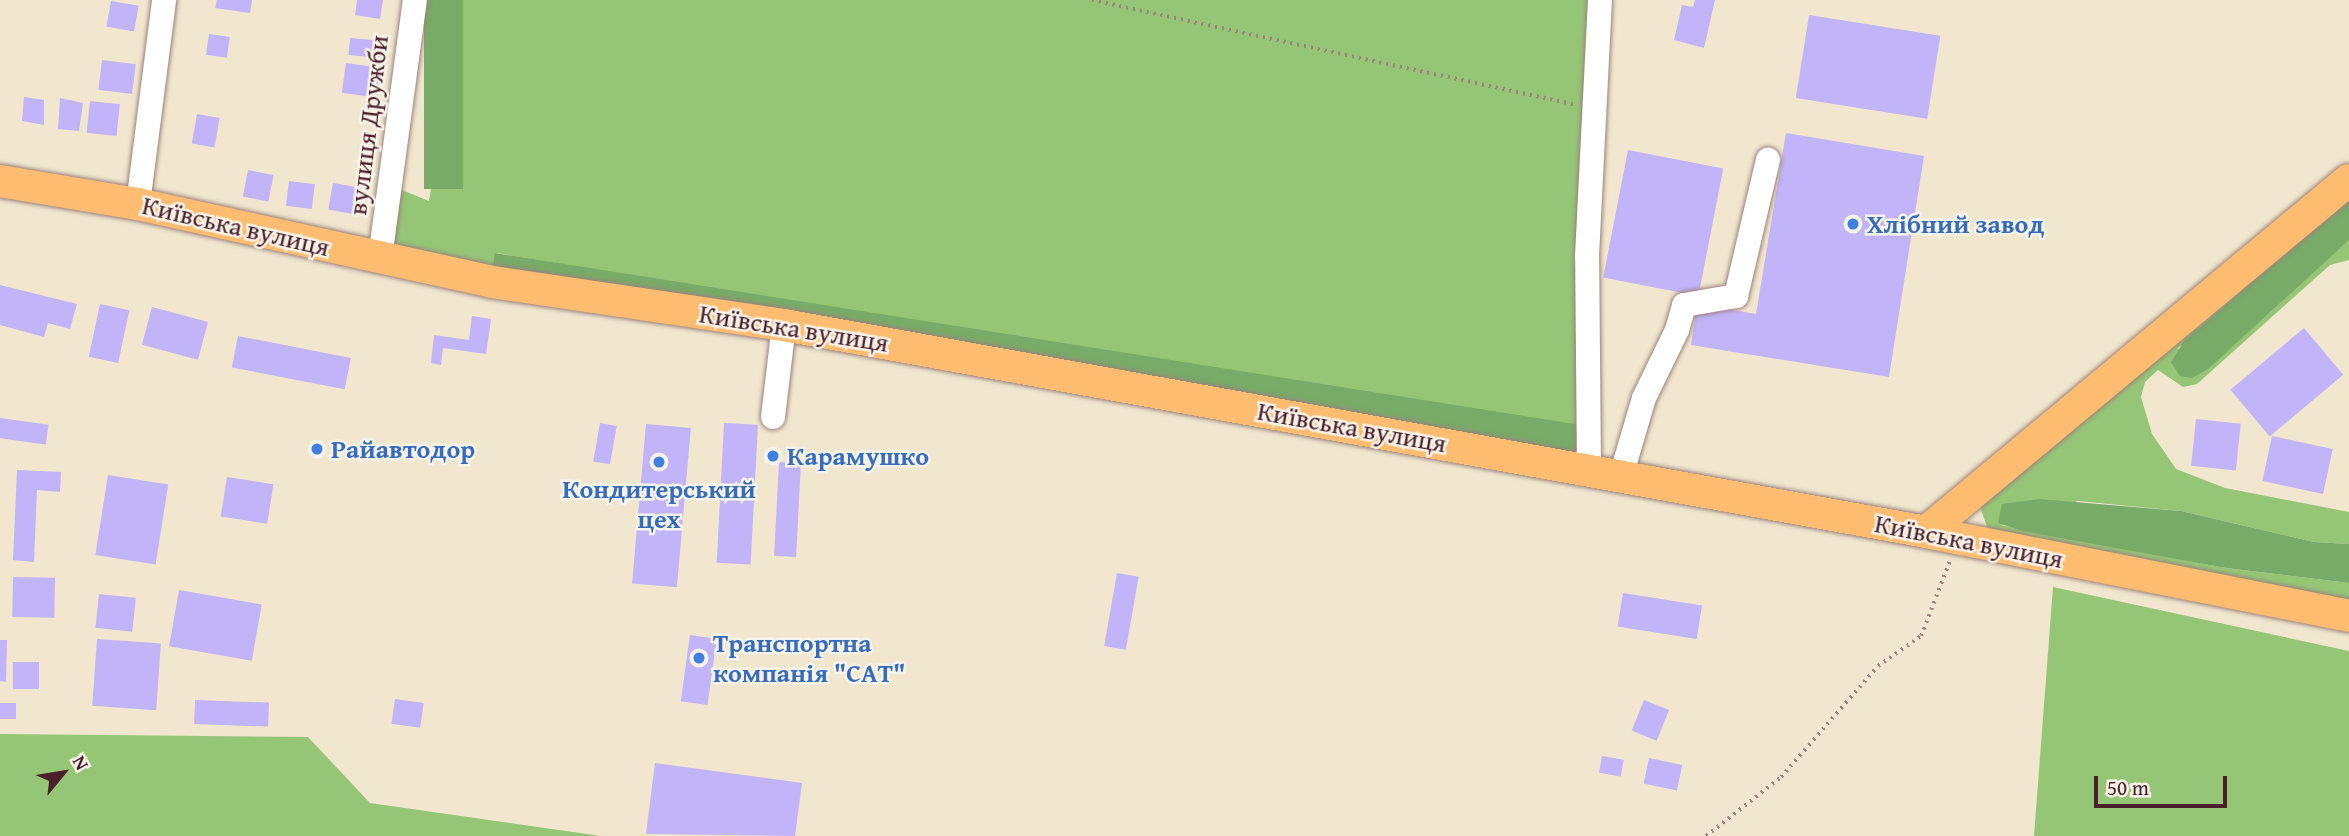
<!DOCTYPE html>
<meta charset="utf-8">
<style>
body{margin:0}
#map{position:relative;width:2349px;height:836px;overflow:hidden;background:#f0e7ce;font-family:"Gentium Book Plus",serif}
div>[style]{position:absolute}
.green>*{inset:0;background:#95c676}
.forest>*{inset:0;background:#78ab67;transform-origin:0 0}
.building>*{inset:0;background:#c1b4f8;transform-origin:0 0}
.path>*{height:3.5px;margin-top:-1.75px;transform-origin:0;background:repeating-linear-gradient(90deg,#9d837c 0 2px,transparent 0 7px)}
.roads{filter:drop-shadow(0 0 2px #9d837c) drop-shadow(0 0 2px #9d837c)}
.minor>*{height:24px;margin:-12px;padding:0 12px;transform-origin:12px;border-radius:12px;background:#fff}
.major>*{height:32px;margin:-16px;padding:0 16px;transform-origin:16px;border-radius:16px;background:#febc70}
.dots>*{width:19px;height:19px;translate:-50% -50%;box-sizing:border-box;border:4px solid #f7f3e8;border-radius:50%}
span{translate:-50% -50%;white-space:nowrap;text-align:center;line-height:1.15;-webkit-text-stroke:5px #f7f3e8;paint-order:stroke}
.street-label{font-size:26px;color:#4a1f2b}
.shop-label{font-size:26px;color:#366cbe;font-weight:700}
.left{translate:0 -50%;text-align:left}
.north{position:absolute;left:28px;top:738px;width:70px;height:70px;-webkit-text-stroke:5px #f7f3e8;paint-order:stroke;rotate:60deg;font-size:19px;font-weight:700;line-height:28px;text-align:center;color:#4a1f2b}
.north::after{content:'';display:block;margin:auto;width:24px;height:32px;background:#4a1f2b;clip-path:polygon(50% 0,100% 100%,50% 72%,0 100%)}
.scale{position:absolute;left:2094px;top:776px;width:133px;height:32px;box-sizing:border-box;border:4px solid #4a1f2b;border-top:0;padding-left:9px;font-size:21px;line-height:24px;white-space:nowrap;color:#4a1f2b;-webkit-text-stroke:5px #f7f3e8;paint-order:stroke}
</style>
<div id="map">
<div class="green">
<div style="clip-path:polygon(463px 0,1600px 0,1589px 436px,496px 253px,492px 282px,380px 258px,392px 186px,429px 201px)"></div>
<div style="clip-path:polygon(2349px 198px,2177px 349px,2239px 337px,2349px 240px,2349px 260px,2330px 265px,2197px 384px,2183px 387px,2158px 370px,2145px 382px,2141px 397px,2152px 434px,2176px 469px,2225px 488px,2349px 512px,2349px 544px,2314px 542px,2181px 511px,2078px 501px,2001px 525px,2226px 568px,2349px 583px,2349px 602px,1990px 535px,1980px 507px)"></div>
<div style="clip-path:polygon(2053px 587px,2349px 651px,2349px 836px,2034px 836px)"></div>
<div style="clip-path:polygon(0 734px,308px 737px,370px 803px,601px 836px,0 836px)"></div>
</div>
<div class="forest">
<div style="left:424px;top:0;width:39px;height:189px"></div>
<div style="clip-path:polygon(2349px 198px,2349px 240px,2208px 369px,2192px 378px,2180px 376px,2171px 362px,2184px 341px)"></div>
<div style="left:495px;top:253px;width:1109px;height:29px;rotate:9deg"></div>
<div style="clip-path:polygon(2039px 499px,2181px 511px,2314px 542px,2349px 544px,2349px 583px,2226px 568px,2023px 531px,1998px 523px,2002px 504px)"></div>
</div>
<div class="building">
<div style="clip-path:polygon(217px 0,252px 0,250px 13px,215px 8px)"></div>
<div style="clip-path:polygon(357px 0,383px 0,380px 19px,355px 15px)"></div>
<div style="clip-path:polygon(1695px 0,1715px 0,1704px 48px,1674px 40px,1682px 5px,1693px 7px)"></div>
<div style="left:111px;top:1px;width:28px;height:26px;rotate:10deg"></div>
<div style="left:1809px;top:15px;width:133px;height:84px;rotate:9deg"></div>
<div style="left:209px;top:34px;width:21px;height:21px;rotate:8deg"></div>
<div style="left:350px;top:38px;width:34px;height:17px;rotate:5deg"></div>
<div style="left:102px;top:60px;width:34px;height:30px;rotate:7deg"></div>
<div style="left:346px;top:63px;width:36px;height:30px;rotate:8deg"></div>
<div style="clip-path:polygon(24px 97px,44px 100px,44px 125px,22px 121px)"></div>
<div style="clip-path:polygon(60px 98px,83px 103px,79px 131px,58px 129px)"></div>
<div style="left:90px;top:101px;width:30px;height:32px;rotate:6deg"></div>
<div style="left:197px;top:114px;width:23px;height:30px;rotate:10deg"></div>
<div style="clip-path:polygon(1786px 133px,1924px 156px,1889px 377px,1691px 345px,1697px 304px,1756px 314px)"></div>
<div style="left:1628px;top:150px;width:97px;height:130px;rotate:11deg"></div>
<div style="left:248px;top:170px;width:26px;height:27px;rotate:11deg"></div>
<div style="left:289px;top:181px;width:26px;height:25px;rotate:7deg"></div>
<div style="left:333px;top:183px;width:29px;height:27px;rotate:10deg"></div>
<div style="clip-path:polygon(0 285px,77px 304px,70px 329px,48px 323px,44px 337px,0 325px)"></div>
<div style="left:100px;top:304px;width:30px;height:54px;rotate:12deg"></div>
<div style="left:152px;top:307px;width:58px;height:39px;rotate:15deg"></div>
<div style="clip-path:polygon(472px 316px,491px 319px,486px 354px,443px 348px,441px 365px,431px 363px,434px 335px,469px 340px)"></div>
<div style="left:2304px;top:328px;width:61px;height:96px;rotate:50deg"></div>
<div style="left:238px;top:336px;width:115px;height:32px;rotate:11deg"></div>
<div style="left:0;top:418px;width:49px;height:20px;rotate:8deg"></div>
<div style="left:2196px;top:419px;width:45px;height:47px;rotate:6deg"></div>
<div style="left:600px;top:423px;width:17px;height:39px;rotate:10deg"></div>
<div style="left:724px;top:423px;width:34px;height:140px;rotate:3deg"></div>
<div style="left:646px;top:424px;width:45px;height:160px;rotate:5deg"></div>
<div style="left:2272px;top:436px;width:62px;height:46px;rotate:12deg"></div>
<div style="left:779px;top:462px;width:22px;height:94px;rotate:3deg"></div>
<div style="clip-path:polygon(17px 470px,61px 472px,60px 492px,37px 490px,34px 562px,13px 560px)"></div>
<div style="left:108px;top:475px;width:61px;height:81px;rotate:9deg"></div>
<div style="left:227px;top:477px;width:47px;height:40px;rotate:9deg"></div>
<div style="left:1117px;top:573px;width:22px;height:74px;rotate:10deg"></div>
<div style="left:13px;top:577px;width:42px;height:40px;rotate:1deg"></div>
<div style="left:179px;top:590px;width:84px;height:57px;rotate:10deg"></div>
<div style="left:1623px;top:593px;width:80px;height:34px;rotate:9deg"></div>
<div style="left:99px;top:594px;width:37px;height:34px;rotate:6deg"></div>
<div style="left:690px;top:635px;width:27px;height:67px;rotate:8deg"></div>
<div style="left:97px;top:639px;width:64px;height:67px;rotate:4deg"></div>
<div style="clip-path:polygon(0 640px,7px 640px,6px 682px,0 681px)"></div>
<div style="left:13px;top:662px;width:26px;height:27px"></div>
<div style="left:395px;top:699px;width:29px;height:25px;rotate:8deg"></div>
<div style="left:195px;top:700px;width:74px;height:24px;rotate:2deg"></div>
<div style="left:1644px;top:700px;width:27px;height:33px;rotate:22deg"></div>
<div style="left:0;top:703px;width:16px;height:16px"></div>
<div style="left:1602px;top:756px;width:22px;height:17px;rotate:10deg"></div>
<div style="left:1649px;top:758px;width:34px;height:26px;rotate:12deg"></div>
<div style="clip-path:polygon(655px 763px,802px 783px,795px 836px,646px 834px)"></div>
</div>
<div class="path">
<div style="left:1092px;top:0;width:493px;rotate:12.2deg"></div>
<div style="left:1706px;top:836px;width:95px;rotate:-38.2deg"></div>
<div style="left:1781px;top:777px;width:147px;rotate:-48.9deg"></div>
<div style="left:1878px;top:666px;width:52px;rotate:-34.9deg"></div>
<div style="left:1921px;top:636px;width:81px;rotate:-69.1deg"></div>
</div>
<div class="roads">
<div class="minor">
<div style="left:138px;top:204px;width:206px;rotate:-82.7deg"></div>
<div style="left:380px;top:258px;width:260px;rotate:-82.3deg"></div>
<div style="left:773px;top:417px;width:93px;rotate:-83.2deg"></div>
<div style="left:1589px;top:470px;width:214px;rotate:-90.5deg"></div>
<div style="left:1587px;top:256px;width:256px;rotate:-87.1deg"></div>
<div style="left:1621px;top:476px;width:81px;rotate:-73.6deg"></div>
<div style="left:1644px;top:398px;width:76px;rotate:-64.1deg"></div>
<div style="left:1677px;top:330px;width:26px;rotate:-74deg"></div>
<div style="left:1684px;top:305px;width:53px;rotate:-9.8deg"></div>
<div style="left:1736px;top:296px;width:140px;rotate:-76.8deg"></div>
</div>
<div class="major">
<div style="left:0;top:181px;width:140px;rotate:9.5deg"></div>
<div style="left:138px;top:204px;width:362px;rotate:12.4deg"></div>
<div style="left:492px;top:282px;width:295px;rotate:8.4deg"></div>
<div style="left:784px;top:325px;width:1161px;rotate:10.27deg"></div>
<div style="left:1926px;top:532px;width:431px;rotate:11.2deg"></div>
<div style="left:1926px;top:532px;width:550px;rotate:-39.77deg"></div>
</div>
</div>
<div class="dots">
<div style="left:1853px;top:224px;background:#3f7fe0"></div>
<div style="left:317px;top:449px;background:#3f7fe0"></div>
<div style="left:773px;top:456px;background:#3f7fe0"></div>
<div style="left:659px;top:462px;background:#3f7fe0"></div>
<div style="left:699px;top:658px;background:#3f7fe0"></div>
</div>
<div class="street-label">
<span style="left:368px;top:125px;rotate:-83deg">вулиця Дружби</span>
<span style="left:236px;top:226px;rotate:13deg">Київська вулиця</span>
<span style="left:794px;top:328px;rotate:9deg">Київська вулиця</span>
<span style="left:1352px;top:427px;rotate:10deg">Київська вулиця</span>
<span style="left:1969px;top:541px;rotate:11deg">Київська вулиця</span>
</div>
<div class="shop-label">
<span class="left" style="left:1867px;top:224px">Хлібний завод</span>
<span class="left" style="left:331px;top:449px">Райавтодор</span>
<span class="left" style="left:787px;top:456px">Карамушко</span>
<span style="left:659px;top:504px">Кондитерський<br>цех</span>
<span class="left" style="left:713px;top:658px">Транспортна<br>компанія "САТ"</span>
</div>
<div class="north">N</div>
<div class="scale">50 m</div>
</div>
